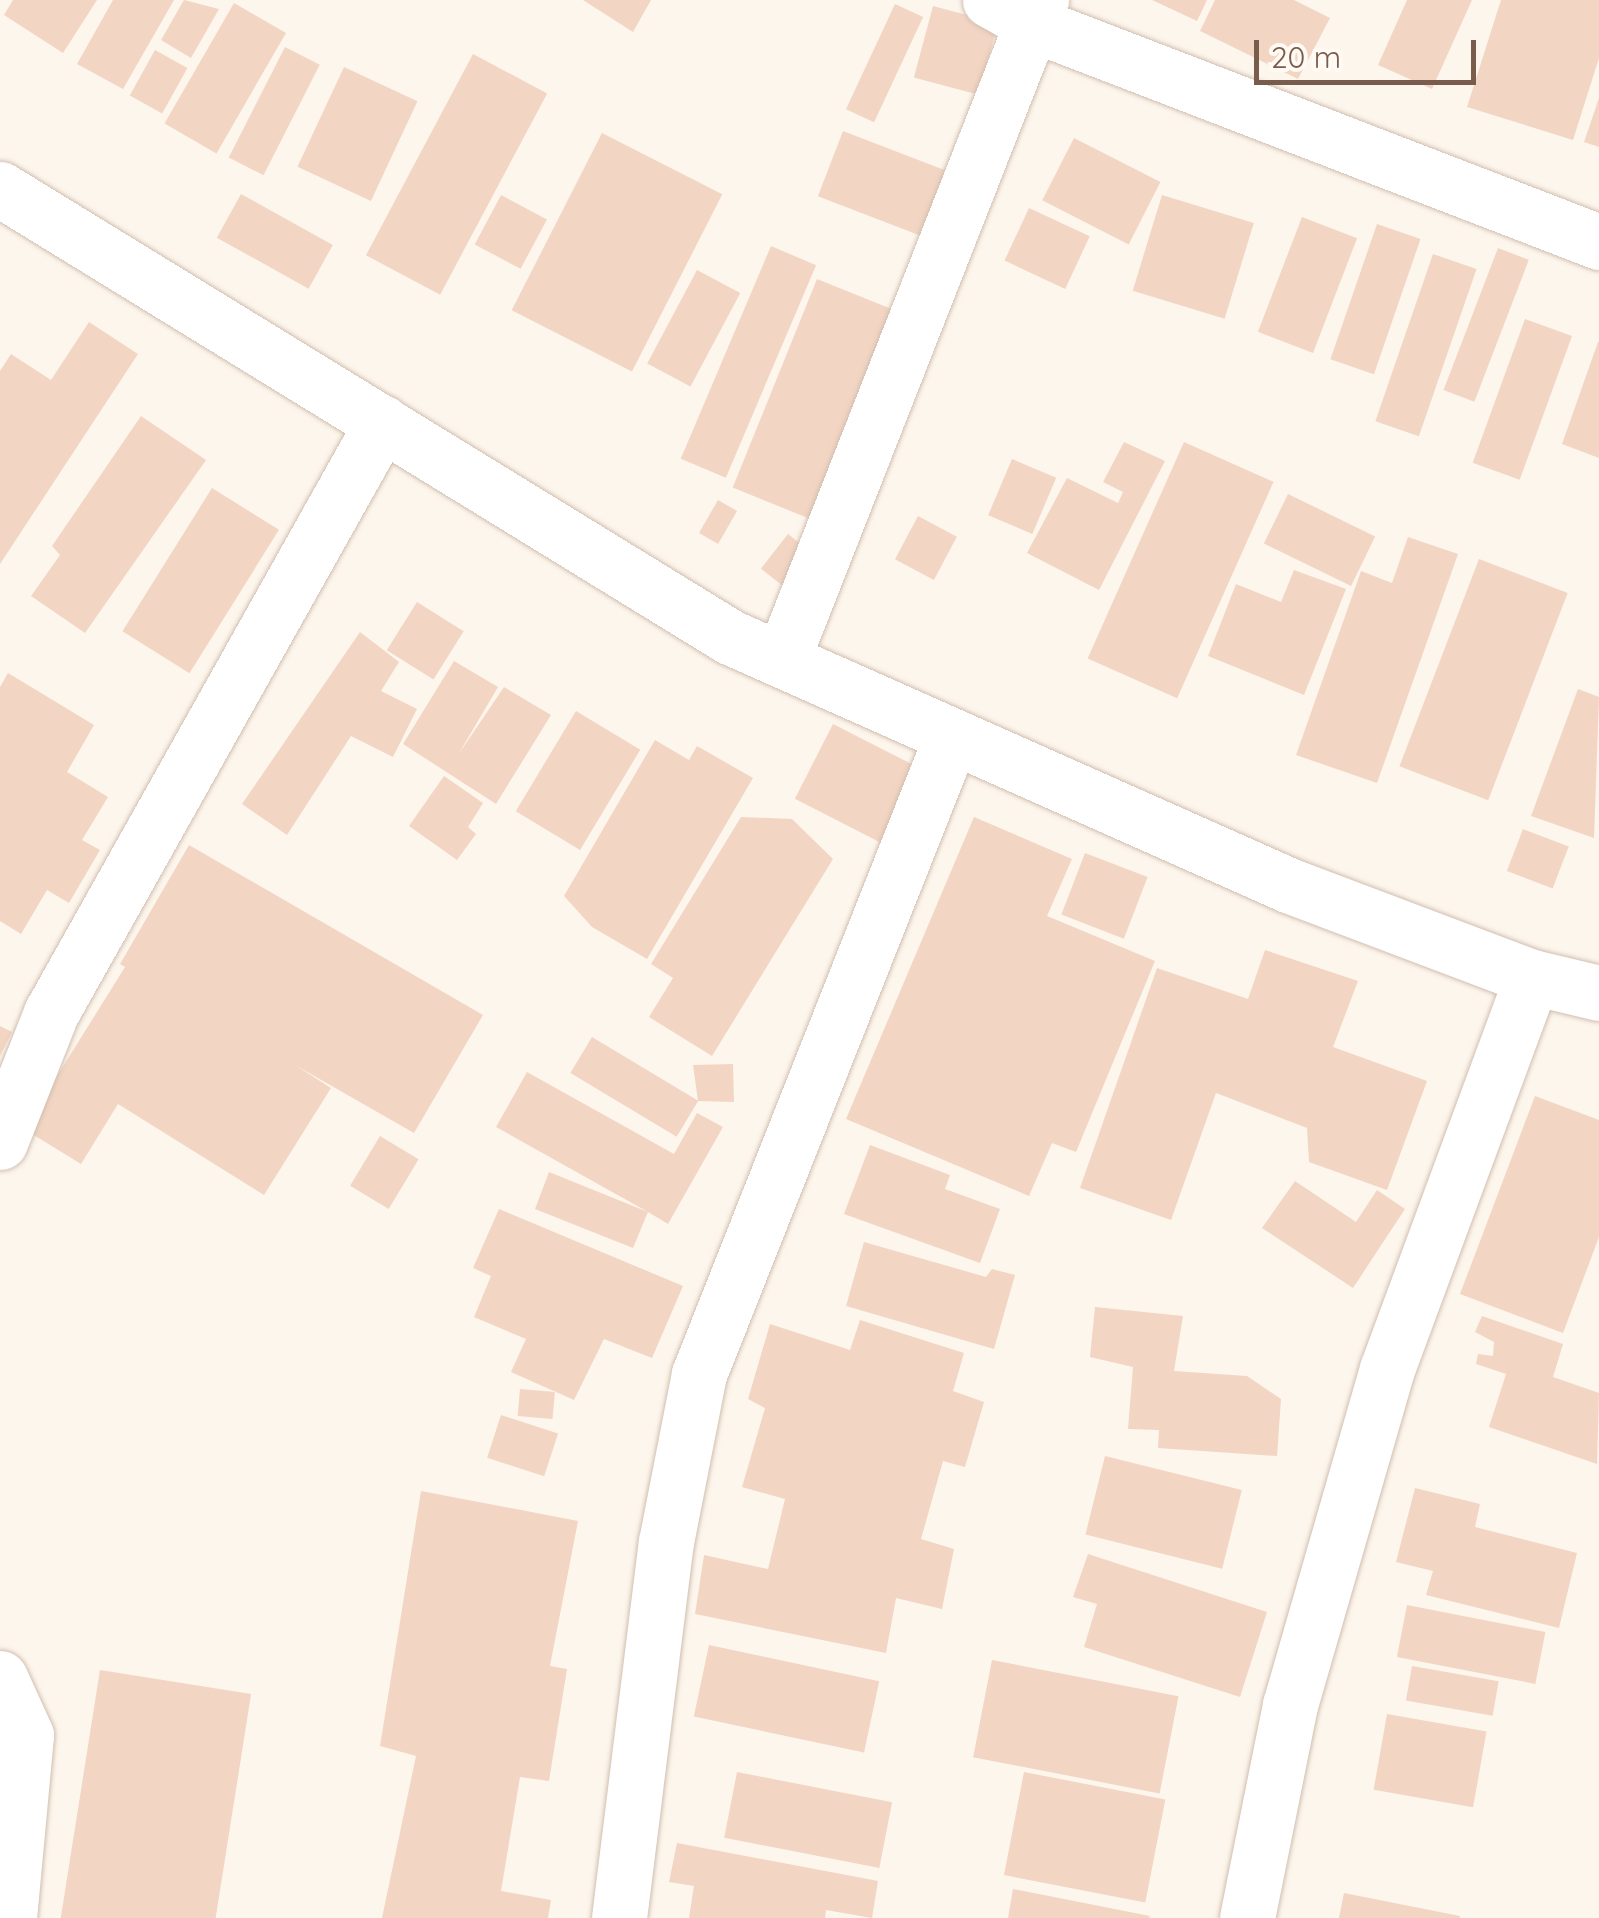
<!DOCTYPE html>
<style>
body{margin:0}
#map{position:relative;width:1599px;height:1918px;overflow:hidden;background:#fdf6ec;font-family:Quicksand,sans-serif}
div>[style]{position:absolute}
.building>*{inset:0;background:#f3d5c3;transform-origin:0 0}
.roads{filter:drop-shadow(0 0 2px #d1beb0) drop-shadow(0 0 2px #d1beb0)}
.street>*{height:55px;margin:-27.5px;padding:0 27.5px;transform-origin:27.5px;border-radius:27.5px;background:#fff}
span{translate:-50% -50%;white-space:nowrap;text-align:center;line-height:1.15;-webkit-text-stroke:8px #fffaf3;paint-order:stroke}
.scale{position:absolute;left:1254px;top:40px;width:222px;height:45px;box-sizing:border-box;border:5px solid #7a5c4d;border-top:0;padding-left:12px;font-size:30px;line-height:35px;white-space:nowrap;color:#7a5c4d;-webkit-text-stroke:8px #fffaf3;paint-order:stroke}
</style>
<div id="map">
<div class="building">
<div style="clip-path:polygon(13px 0,97px 0,63px 53px,4px 15px)"></div>
<div style="clip-path:polygon(113px 0,174px 0,123px 89px,77px 64px)"></div>
<div style="clip-path:polygon(184px 0,219px 9px,191px 58px,161px 40px)"></div>
<div style="clip-path:polygon(583px 0,651px 0,633px 32px)"></div>
<div style="clip-path:polygon(1152px 0,1207px 0,1197px 21px)"></div>
<div style="clip-path:polygon(1215px 0,1294px 0,1330px 18px,1298px 79px,1200px 31px)"></div>
<div style="clip-path:polygon(1407px 0,1472px 0,1432px 89px,1378px 65px)"></div>
<div style="clip-path:polygon(1501px 0,1599px 0,1599px 58px,1573px 140px,1467px 107px)"></div>
<div style="left:234px;top:3px;width:60px;height:139px;rotate:30deg"></div>
<div style="left:895px;top:4px;width:31px;height:116px;rotate:25deg"></div>
<div style="left:933px;top:6px;width:67px;height:74px;rotate:15deg"></div>
<div style="left:285px;top:47px;width:39px;height:124px;rotate:27deg"></div>
<div style="left:155px;top:50px;width:37px;height:52px;rotate:29deg"></div>
<div style="left:473px;top:54px;width:84px;height:228px;rotate:28deg"></div>
<div style="left:344px;top:67px;width:81px;height:110px;rotate:25deg"></div>
<div style="clip-path:polygon(1599px 98px,1599px 147px,1584px 142px)"></div>
<div style="left:843px;top:131px;width:110px;height:70px;rotate:21deg"></div>
<div style="left:602px;top:133px;width:135px;height:199px;rotate:27deg"></div>
<div style="left:1074px;top:138px;width:97px;height:70px;rotate:27deg"></div>
<div style="left:241px;top:194px;width:105px;height:50px;rotate:29deg"></div>
<div style="left:501px;top:195px;width:52px;height:56px;rotate:28deg"></div>
<div style="left:1162px;top:195px;width:96px;height:100px;rotate:17deg"></div>
<div style="left:1029px;top:208px;width:67px;height:58px;rotate:25deg"></div>
<div style="left:1302px;top:217px;width:59px;height:123px;rotate:21deg"></div>
<div style="left:1377px;top:224px;width:46px;height:143px;rotate:19deg"></div>
<div style="left:771px;top:246px;width:49px;height:231px;rotate:23deg"></div>
<div style="left:1498px;top:248px;width:33px;height:152px;rotate:21deg"></div>
<div style="left:1433px;top:254px;width:46px;height:177px;rotate:19deg"></div>
<div style="left:697px;top:270px;width:49px;height:106px;rotate:28deg"></div>
<div style="left:817px;top:279px;width:91px;height:225px;rotate:22deg"></div>
<div style="left:1525px;top:319px;width:50px;height:153px;rotate:20deg"></div>
<div style="clip-path:polygon(89px 322px,138px 354px,0 564px,0 371px,11px 354px,51px 380px)"></div>
<div style="clip-path:polygon(1598px 342px,1599px 342px,1599px 458px,1562px 444px)"></div>
<div style="clip-path:polygon(141px 416px,206px 460px,85px 633px,31px 596px,60px 555px,52px 546px)"></div>
<div style="clip-path:polygon(1124px 442px,1165px 461px,1099px 590px,1027px 553px,1067px 478px,1118px 503px,1123px 492px,1103px 482px)"></div>
<div style="left:1184px;top:442px;width:98px;height:237px;rotate:24deg"></div>
<div style="left:1012px;top:459px;width:48px;height:61px;rotate:23deg"></div>
<div style="left:212px;top:488px;width:79px;height:169px;rotate:32deg"></div>
<div style="left:1288px;top:494px;width:97px;height:55px;rotate:26deg"></div>
<div style="left:718px;top:500px;width:22px;height:38px;rotate:30deg"></div>
<div style="left:918px;top:516px;width:44px;height:49px;rotate:28deg"></div>
<div style="left:788px;top:534px;width:37px;height:44px;rotate:38deg"></div>
<div style="clip-path:polygon(1408px 537px,1458px 554px,1377px 783px,1296px 755px,1361px 571px,1392px 583px)"></div>
<div style="left:1479px;top:559px;width:95px;height:222px;rotate:21deg"></div>
<div style="clip-path:polygon(1294px 570px,1346px 589px,1304px 695px,1208px 656px,1236px 584px,1281px 602px)"></div>
<div style="left:417px;top:602px;width:55px;height:57px;rotate:32deg"></div>
<div style="clip-path:polygon(360px 632px,399px 662px,381px 691px,417px 709px,393px 757px,351px 736px,287px 835px,242px 804px)"></div>
<div style="clip-path:polygon(454px 661px,498px 687px,458px 755px,504px 687px,551px 715px,496px 804px,403px 744px)"></div>
<div style="clip-path:polygon(8px 673px,94px 725px,67px 772px,108px 797px,82px 840px,100px 850px,69px 903px,47px 890px,21px 934px,0 921px,0 687px)"></div>
<div style="clip-path:polygon(1578px 689px,1599px 697px,1594px 838px,1531px 816px)"></div>
<div style="left:576px;top:711px;width:75px;height:117px;rotate:31deg"></div>
<div style="left:833px;top:724px;width:97px;height:84px;rotate:27deg"></div>
<div style="clip-path:polygon(655px 740px,689px 760px,697px 746px,753px 778px,647px 959px,592px 927px,564px 896px)"></div>
<div style="clip-path:polygon(444px 776px,483px 803px,468px 827px,476px 834px,457px 860px,409px 826px)"></div>
<div style="clip-path:polygon(741px 817px,792px 819px,833px 859px,712px 1056px,649px 1017px,673px 978px,651px 964px)"></div>
<div style="clip-path:polygon(974px 817px,1072px 859px,1047px 916px,1155px 961px,1076px 1152px,1052px 1143px,1029px 1196px,846px 1119px)"></div>
<div style="left:1523px;top:829px;width:49px;height:45px;rotate:21deg"></div>
<div style="clip-path:polygon(189px 845px,483px 1015px,414px 1133px,295px 1065px,331px 1088px,264px 1195px,118px 1104px,81px 1164px,24px 1129px,125px 967px,120px 964px)"></div>
<div style="left:1085px;top:853px;width:67px;height:66px;rotate:21deg"></div>
<div style="clip-path:polygon(1265px 950px,1358px 981px,1333px 1047px,1427px 1081px,1387px 1190px,1309px 1162px,1307px 1128px,1216px 1093px,1171px 1220px,1080px 1188px,1157px 968px,1248px 999px)"></div>
<div style="clip-path:polygon(0 1026px,12px 1032px,0 1056px)"></div>
<div style="left:592px;top:1037px;width:124px;height:42px;rotate:31deg"></div>
<div style="clip-path:polygon(733px 1064px,734px 1102px,698px 1101px,693px 1065px)"></div>
<div style="clip-path:polygon(527px 1072px,674px 1154px,697px 1113px,723px 1127px,668px 1224px,648px 1212px,633px 1248px,535px 1209px,549px 1172px,648px 1212px,496px 1127px)"></div>
<div style="clip-path:polygon(1535px 1096px,1599px 1120px,1599px 1237px,1563px 1333px,1460px 1294px)"></div>
<div style="left:380px;top:1136px;width:45px;height:58px;rotate:31deg"></div>
<div style="clip-path:polygon(870px 1145px,950px 1175px,945px 1189px,1000px 1209px,980px 1263px,844px 1214px)"></div>
<div style="clip-path:polygon(1295px 1181px,1356px 1222px,1377px 1190px,1405px 1209px,1353px 1288px,1262px 1228px)"></div>
<div style="clip-path:polygon(499px 1209px,683px 1286px,652px 1358px,604px 1339px,574px 1400px,511px 1372px,526px 1339px,474px 1317px,491px 1276px,473px 1268px)"></div>
<div style="clip-path:polygon(864px 1242px,986px 1277px,992px 1269px,1015px 1275px,994px 1349px,846px 1306px)"></div>
<div style="clip-path:polygon(1095px 1307px,1183px 1316px,1174px 1371px,1247px 1376px,1281px 1399px,1277px 1456px,1158px 1448px,1159px 1430px,1128px 1429px,1133px 1367px,1090px 1357px)"></div>
<div style="clip-path:polygon(1482px 1316px,1563px 1344px,1553px 1377px,1599px 1393px,1597px 1464px,1489px 1427px,1506px 1374px,1476px 1364px,1478px 1354px,1493px 1356px,1494px 1342px,1475px 1332px)"></div>
<div style="clip-path:polygon(860px 1320px,964px 1353px,953px 1391px,984px 1402px,965px 1467px,943px 1461px,921px 1539px,954px 1549px,942px 1609px,896px 1598px,886px 1653px,695px 1614px,704px 1555px,768px 1569px,785px 1499px,742px 1487px,765px 1408px,748px 1399px,770px 1324px,850px 1350px)"></div>
<div style="left:520px;top:1389px;width:35px;height:27px;rotate:5deg"></div>
<div style="left:501px;top:1415px;width:60px;height:45px;rotate:18deg"></div>
<div style="left:1105px;top:1456px;width:141px;height:81px;rotate:14deg"></div>
<div style="clip-path:polygon(1415px 1488px,1480px 1504px,1475px 1527px,1577px 1553px,1559px 1628px,1426px 1595px,1433px 1571px,1396px 1562px)"></div>
<div style="clip-path:polygon(421px 1491px,578px 1521px,550px 1666px,567px 1669px,549px 1781px,520px 1777px,501px 1891px,551px 1900px,548px 1918px,382px 1918px,416px 1756px,380px 1746px)"></div>
<div style="clip-path:polygon(1088px 1554px,1267px 1612px,1240px 1697px,1084px 1647px,1097px 1604px,1073px 1597px)"></div>
<div style="left:1407px;top:1605px;width:141px;height:53px;rotate:11deg"></div>
<div style="left:709px;top:1645px;width:174px;height:73px;rotate:12deg"></div>
<div style="left:992px;top:1660px;width:190px;height:99px;rotate:11deg"></div>
<div style="left:1412px;top:1666px;width:88px;height:35px;rotate:10deg"></div>
<div style="left:100px;top:1670px;width:153px;height:251px;rotate:9deg"></div>
<div style="left:1387px;top:1714px;width:101px;height:77px;rotate:10deg"></div>
<div style="left:737px;top:1772px;width:158px;height:67px;rotate:11deg"></div>
<div style="left:1024px;top:1772px;width:144px;height:105px;rotate:11deg"></div>
<div style="clip-path:polygon(677px 1843px,878px 1881px,872px 1918px,826px 1910px,825px 1918px,689px 1918px,694px 1886px,669px 1882px)"></div>
<div style="clip-path:polygon(1013px 1889px,1150px 1916px,1149px 1918px,1008px 1918px)"></div>
<div style="clip-path:polygon(1344px 1893px,1460px 1916px,1460px 1918px,1339px 1918px)"></div>
</div>
<div class="roads">
<div class="street">
<div style="left:990px;top:0;width:49px;rotate:29.2deg"></div>
<div style="left:1033px;top:24px;width:607px;rotate:21.06deg"></div>
<div style="left:0;top:189px;width:857px;rotate:31.54deg"></div>
<div style="left:730px;top:637px;width:611px;rotate:23.96deg"></div>
<div style="left:1288px;top:885px;width:261px;rotate:20.7deg"></div>
<div style="left:1532px;top:977px;width:69px;rotate:13.4deg"></div>
<div style="left:782px;top:660px;width:709px;rotate:-68.57deg"></div>
<div style="left:0;top:1142px;width:139px;rotate:-68.4deg"></div>
<div style="left:51px;top:1013px;width:677px;rotate:-60.71deg"></div>
<div style="left:0;top:1678px;width:63px;rotate:65.5deg"></div>
<div style="left:26px;top:1735px;width:184px;rotate:95.3deg"></div>
<div style="left:619px;top:1918px;width:379px;rotate:-82.9deg"></div>
<div style="left:666px;top:1542px;width:171px;rotate:-78.9deg"></div>
<div style="left:699px;top:1374px;width:684px;rotate:-68.39deg"></div>
<div style="left:1247px;top:1918px;width:217px;rotate:-78.6deg"></div>
<div style="left:1290px;top:1705px;width:350px;rotate:-73.9deg"></div>
<div style="left:1387px;top:1369px;width:418px;rotate:-69.7deg"></div>
</div>
</div>
<div class="scale">20 m</div>
</div>
